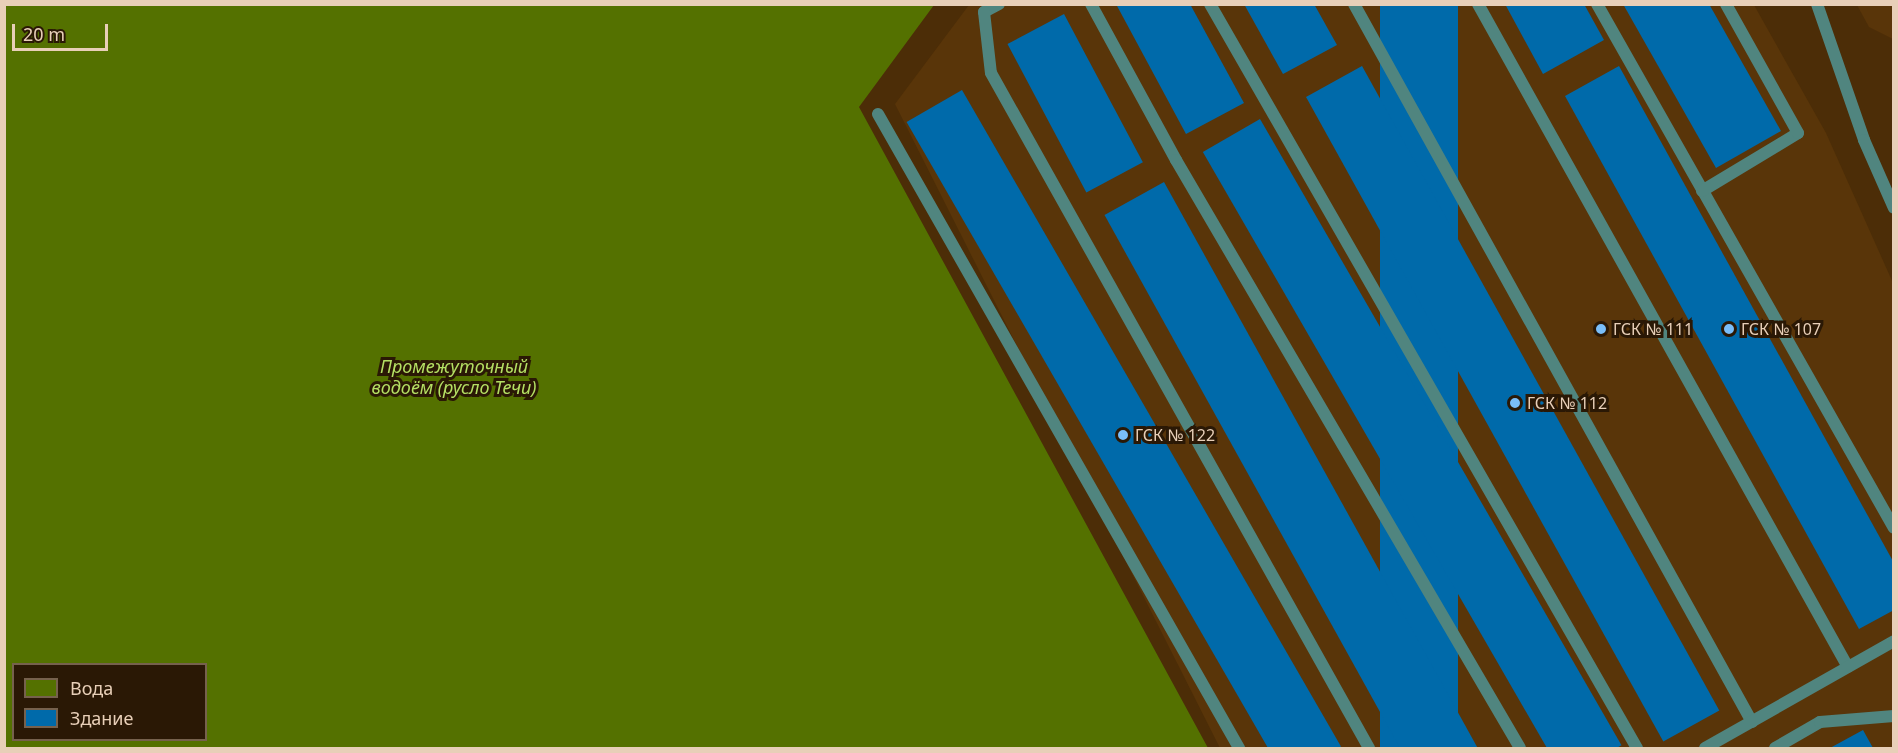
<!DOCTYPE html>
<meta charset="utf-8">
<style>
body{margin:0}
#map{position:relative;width:1898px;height:753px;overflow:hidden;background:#4c2d07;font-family:"Noto Sans",sans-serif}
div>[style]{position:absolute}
.built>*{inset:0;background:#593509}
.water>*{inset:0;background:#547100}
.building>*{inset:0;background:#006aaa;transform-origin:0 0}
.lane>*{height:12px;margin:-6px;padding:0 6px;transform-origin:6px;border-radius:6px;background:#50857f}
.dots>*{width:16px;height:16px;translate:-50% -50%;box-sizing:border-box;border:3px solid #2a1805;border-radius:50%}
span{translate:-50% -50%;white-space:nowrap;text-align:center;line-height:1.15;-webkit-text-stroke:6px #2a1805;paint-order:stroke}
.poi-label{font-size:16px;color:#e8cfb8}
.left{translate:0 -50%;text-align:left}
.water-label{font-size:18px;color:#b4df63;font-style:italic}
.frame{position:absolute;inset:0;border:6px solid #e8cfb8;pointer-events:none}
.legend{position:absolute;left:12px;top:663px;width:195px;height:78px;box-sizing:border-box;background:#2a1805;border:2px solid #76614d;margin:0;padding:8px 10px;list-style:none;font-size:18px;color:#e8cfb8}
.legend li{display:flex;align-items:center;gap:12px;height:30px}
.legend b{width:30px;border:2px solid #76614d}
.scale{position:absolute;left:12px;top:24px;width:96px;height:27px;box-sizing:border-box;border:3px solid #e8cfb8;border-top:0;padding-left:8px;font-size:18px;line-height:21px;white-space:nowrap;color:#e8cfb8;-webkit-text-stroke:4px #2a1805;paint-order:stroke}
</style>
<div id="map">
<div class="built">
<div style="clip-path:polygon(969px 5px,1754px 5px,1826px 133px,1893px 283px,1893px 748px,1220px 748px,895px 104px)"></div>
<div style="clip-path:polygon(1857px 5px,1893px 5px,1893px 39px,1869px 27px)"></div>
</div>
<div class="water">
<div style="clip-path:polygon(evenodd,4px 5px,934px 5px,859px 107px,1208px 748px,5px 748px,4px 5px,14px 664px,206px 664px,206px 740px,14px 740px,14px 664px)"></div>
</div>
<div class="building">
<div style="clip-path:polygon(1116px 4px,1190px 4px,1244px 103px,1186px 134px)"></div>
<div style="clip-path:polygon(1244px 4px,1314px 4px,1337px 45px,1283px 74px)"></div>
<div style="left:1380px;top:4px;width:78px;height:782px"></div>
<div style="clip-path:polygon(1505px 4px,1584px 4px,1604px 40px,1543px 74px)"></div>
<div style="clip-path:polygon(1623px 4px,1709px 4px,1781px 131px,1716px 168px)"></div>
<div style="left:1064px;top:14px;width:168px;height:64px;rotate:62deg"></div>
<div style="left:1362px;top:66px;width:737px;height:64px;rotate:61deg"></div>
<div style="clip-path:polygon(1619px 66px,1894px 563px,1894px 610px,1859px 629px,1565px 96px)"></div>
<div style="left:962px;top:90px;width:758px;height:64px;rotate:60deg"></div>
<div style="left:1260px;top:119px;width:723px;height:66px;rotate:60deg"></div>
<div style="left:1164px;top:182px;width:649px;height:68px;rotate:61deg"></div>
<div style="clip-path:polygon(1863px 730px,1873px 748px,1830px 748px)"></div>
</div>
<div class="lane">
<div style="left:999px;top:4px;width:17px;rotate:152deg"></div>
<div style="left:984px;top:12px;width:61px;rotate:83.5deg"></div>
<div style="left:991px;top:73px;width:774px;rotate:60.75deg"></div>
<div style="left:1091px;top:4px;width:178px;rotate:61.4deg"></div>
<div style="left:1176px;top:160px;width:681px;rotate:59.67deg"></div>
<div style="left:1210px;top:4px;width:858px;rotate:60.15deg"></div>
<div style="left:1354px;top:4px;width:821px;rotate:61deg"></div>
<div style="left:1478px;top:4px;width:759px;rotate:60.84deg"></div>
<div style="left:1597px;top:4px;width:602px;rotate:60.46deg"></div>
<div style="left:1817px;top:4px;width:144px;rotate:70.9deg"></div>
<div style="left:1864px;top:140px;width:74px;rotate:66.2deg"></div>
<div style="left:878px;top:114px;width:730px;rotate:60.34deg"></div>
<div style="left:1702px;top:191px;width:112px;rotate:-31.1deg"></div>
<div style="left:1798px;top:133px;width:148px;rotate:-119.2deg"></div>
<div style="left:1705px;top:748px;width:217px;rotate:-29.5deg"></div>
<div style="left:1775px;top:748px;width:52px;rotate:-30deg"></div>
<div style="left:1820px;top:722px;width:74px;rotate:-4.6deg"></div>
</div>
<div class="dots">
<div style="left:1601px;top:329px;background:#7abef8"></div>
<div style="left:1729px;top:329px;background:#7abef8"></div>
<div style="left:1515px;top:403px;background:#7abef8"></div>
<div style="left:1123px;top:435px;background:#7abef8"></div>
</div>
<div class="poi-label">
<span class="left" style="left:1613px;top:329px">ГСК № 111</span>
<span class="left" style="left:1741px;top:329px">ГСК № 107</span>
<span class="left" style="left:1527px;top:403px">ГСК № 112</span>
<span class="left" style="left:1135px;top:435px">ГСК № 122</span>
</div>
<div class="water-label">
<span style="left:454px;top:377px">Промежуточный<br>водоём (русло Течи)</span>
</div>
<div class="frame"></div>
<ul class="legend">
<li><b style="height:16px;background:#547100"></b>Вода</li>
<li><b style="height:16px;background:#006aaa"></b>Здание</li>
</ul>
<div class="scale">20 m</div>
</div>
